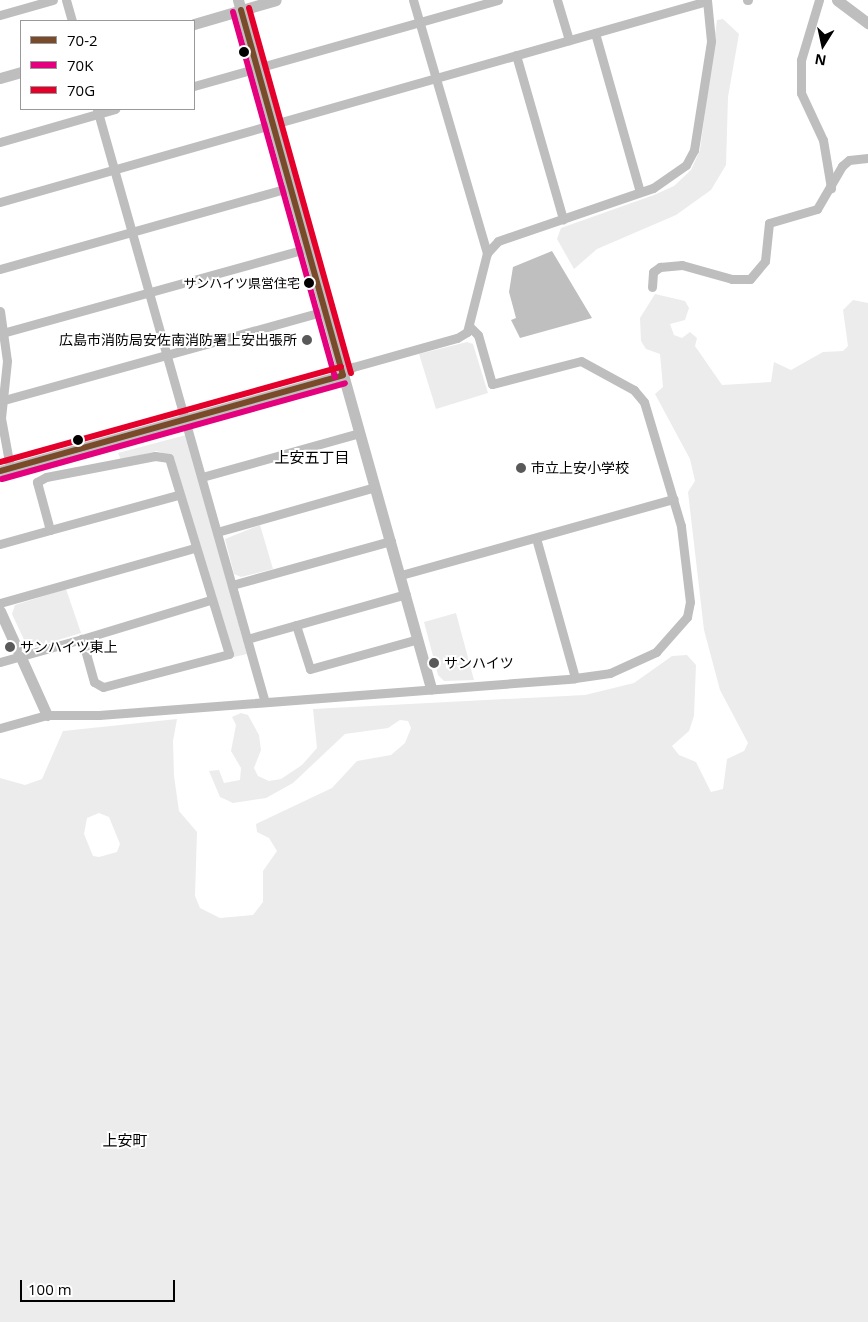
<!DOCTYPE html>
<meta charset="utf-8">
<style>
body{margin:0}
#map{position:relative;width:868px;height:1322px;overflow:hidden;background:#fff;font-family:"Open Sans","Noto Sans JP",sans-serif}
div>[style]{position:absolute}
.green>*{inset:0;background:#ececec}
.water>*{inset:0;background:#bfbfbf}
.minor>*{height:9px;margin:-4.5px;padding:0 4.5px;transform-origin:4.5px;border-radius:4.5px;background:#bebebe}
.tertiary>*{height:11px;margin:-5.5px;padding:0 5.5px;transform-origin:5.5px;border-radius:5.5px;background:#bebebe}
.bus-1>*{height:6px;margin:-3px;padding:0 3px;transform-origin:3px;border-radius:3px;background:#7a4b2a}
.bus-2>*{height:6px;margin:-3px;padding:0 3px;transform-origin:3px;border-radius:3px;background:#e5007d}
.bus-3>*{height:6px;margin:-3px;padding:0 3px;transform-origin:3px;border-radius:3px;background:#e4002b}
.dots>*{width:14px;height:14px;translate:-50% -50%;box-sizing:border-box;border:2px solid #fff;border-radius:50%}
span{translate:-50% -50%;white-space:nowrap;text-align:center;line-height:1.15;-webkit-text-stroke:4px #fff;paint-order:stroke}
.bus-label{font-size:13px;color:#000}
.right{translate:-100% -50%;text-align:right}
.poi-label{font-size:14px;color:#000}
.left{translate:0 -50%;text-align:left}
.neighbourhood-label{font-size:15px;color:#000}
.legend{position:absolute;left:20px;top:20px;width:175px;height:90px;box-sizing:border-box;background:#fff;border:1px solid #999;margin:0;padding:6px 9px;list-style:none;font-size:15px;color:#000}
.legend li{display:flex;align-items:center;gap:10px;height:25px}
.legend b{width:25px;border:1px solid #999}
.north{position:absolute;left:798px;top:20px;width:50px;height:50px;-webkit-text-stroke:4px #fff;paint-order:stroke;rotate:190deg;font-size:14px;font-weight:700;line-height:20px;text-align:center;color:#000}
.north::after{content:'';display:block;margin:auto;width:18px;height:22px;background:#000;clip-path:polygon(50% 0,100% 100%,50% 72%,0 100%)}
.scale{position:absolute;left:20px;top:1280px;width:155px;height:22px;box-sizing:border-box;border:2px solid #000;border-top:0;padding-left:6px;font-size:15px;line-height:18px;white-space:nowrap;color:#000;-webkit-text-stroke:4px #fff;paint-order:stroke}
</style>
<div id="map">
<div class="green">
<div style="clip-path:polygon(723px 19px,739px 34px,728px 97px,726px 165px,711px 190px,676px 215px,597px 249px,574px 269px,557px 239px,561px 228px,654px 195px,674px 186px,691px 170px,700px 150px,717px 20px)"></div>
<div style="clip-path:polygon(evenodd,655px 294px,685px 301px,689px 308px,685px 320px,670px 324px,674px 335px,682px 338px,690px 332px,697px 338px,695px 346px,722px 385px,771px 382px,774px 362px,791px 370px,823px 352px,843px 351px,848px 346px,843px 310px,853px 300px,868px 303px,868px 1322px,0 1322px,0 778px,25px 785px,42px 779px,63px 731px,177px 719px,173px 741px,174px 776px,179px 811px,197px 832px,195px 896px,200px 908px,220px 918px,253px 915px,263px 902px,263px 871px,277px 851px,269px 838px,257px 832px,256px 824px,332px 788px,357px 761px,391px 755px,405px 743px,411px 728px,408px 721px,400px 720px,388px 728px,345px 734px,293px 783px,266px 798px,233px 803px,220px 797px,209px 771px,219px 770px,224px 783px,240px 780px,241px 768px,231px 751px,236px 725px,232px 717px,241px 713px,248px 715px,259px 735px,261px 750px,254px 768px,258px 776px,269px 781px,281px 779px,302px 765px,317px 748px,313px 709px,585px 695px,634px 683px,672px 656px,687px 655px,696px 665px,694px 716px,689px 731px,672px 746px,679px 755px,696px 762px,711px 792px,723px 789px,727px 759px,744px 751px,748px 743px,720px 690px,704px 630px,688px 492px,695px 481px,690px 459px,655px 394px,663px 387px,660px 354px,646px 349px,641px 341px,640px 318px,655px 294px,99px 813px,109px 817px,120px 844px,117px 852px,99px 857px,93px 856px,84px 834px,87px 818px,99px 813px)"></div>
<div style="clip-path:polygon(467px 342px,473px 344px,488px 393px,436px 409px,419px 354px)"></div>
<div style="clip-path:polygon(186px 435px,247px 654px,234px 657px,173px 457px,157px 451px,121px 460px,118px 453px)"></div>
<div style="clip-path:polygon(260px 525px,273px 569px,241px 577px,234px 574px,225px 539px)"></div>
<div style="clip-path:polygon(66px 589px,81px 633px,35px 647px,26px 644px,12px 614px,15px 605px)"></div>
<div style="clip-path:polygon(456px 613px,474px 680px,444px 681px,438px 675px,424px 622px)"></div>
</div>
<div class="water">
<div style="clip-path:polygon(552px 251px,592px 318px,520px 338px,511px 320px,516px 318px,509px 292px,513px 267px)"></div>
</div>
<div class="minor">
<div style="left:66px;top:0;width:22px;rotate:74deg"></div>
<div style="left:413px;top:0;width:264px;rotate:73.7deg"></div>
<div style="left:557px;top:0;width:42px;rotate:73.3deg"></div>
<div style="left:747px;top:0;width:1px"></div>
<div style="left:819px;top:0;width:63px;rotate:106.7deg"></div>
<div style="left:801px;top:60px;width:33px;rotate:90deg"></div>
<div style="left:801px;top:93px;width:52px;rotate:64.9deg"></div>
<div style="left:823px;top:140px;width:49px;rotate:80.5deg"></div>
<div style="left:0;top:15px;width:55px;rotate:-15.8deg"></div>
<div style="left:595px;top:33px;width:165px;rotate:74.2deg"></div>
<div style="left:516px;top:55px;width:171px;rotate:74deg"></div>
<div style="left:194px;top:86px;width:316px;rotate:-15.8deg"></div>
<div style="left:97px;top:109px;width:613px;rotate:74.2deg"></div>
<div style="left:0;top:142px;width:120px;rotate:-16deg"></div>
<div style="left:0;top:202px;width:735px;rotate:-15.87deg"></div>
<div style="left:0;top:269px;width:302px;rotate:-15.7deg"></div>
<div style="left:652px;top:287px;width:15px;rotate:-86deg"></div>
<div style="left:653px;top:272px;width:9px;rotate:-36deg"></div>
<div style="left:660px;top:267px;width:22px;rotate:-5deg"></div>
<div style="left:682px;top:265px;width:52px;rotate:15.6deg"></div>
<div style="left:732px;top:279px;width:18px"></div>
<div style="left:750px;top:279px;width:23px;rotate:-50deg"></div>
<div style="left:765px;top:261px;width:38px;rotate:-84deg"></div>
<div style="left:769px;top:223px;width:50px;rotate:-16.3deg"></div>
<div style="left:817px;top:209px;width:50px;rotate:-59.8deg"></div>
<div style="left:842px;top:166px;width:9px;rotate:-41deg"></div>
<div style="left:849px;top:160px;width:19px;rotate:-6deg"></div>
<div style="left:0;top:311px;width:50px;rotate:82deg"></div>
<div style="left:7px;top:361px;width:57px;rotate:96deg"></div>
<div style="left:1px;top:418px;width:50px;rotate:79.6deg"></div>
<div style="left:6px;top:332px;width:313px;rotate:-15.5deg"></div>
<div style="left:343px;top:375px;width:13px;rotate:-39deg"></div>
<div style="left:353px;top:367px;width:108px;rotate:-15.6deg"></div>
<div style="left:457px;top:338px;width:12px;rotate:-31deg"></div>
<div style="left:467px;top:332px;width:81px;rotate:-75.8deg"></div>
<div style="left:487px;top:253px;width:16px;rotate:-47deg"></div>
<div style="left:498px;top:241px;width:164px;rotate:-18.9deg"></div>
<div style="left:653px;top:188px;width:40px;rotate:-34.9deg"></div>
<div style="left:686px;top:165px;width:17px;rotate:-62deg"></div>
<div style="left:694px;top:150px;width:110px;rotate:-81.1deg"></div>
<div style="left:711px;top:41px;width:41px;rotate:-95.6deg"></div>
<div style="left:4px;top:400px;width:333px;rotate:-15.5deg"></div>
<div style="left:202px;top:477px;width:164px;rotate:-15.6deg"></div>
<div style="left:50px;top:530px;width:133px;rotate:-15.3deg"></div>
<div style="left:217px;top:532px;width:164px;rotate:-15.9deg"></div>
<div style="left:536px;top:538px;width:145px;rotate:74.4deg"></div>
<div style="left:0;top:544px;width:52px;rotate:-15.6deg"></div>
<div style="left:50px;top:530px;width:50px;rotate:-105.2deg"></div>
<div style="left:37px;top:482px;width:10px;rotate:-29deg"></div>
<div style="left:46px;top:477px;width:111px;rotate:-10.9deg"></div>
<div style="left:155px;top:456px;width:14px;rotate:8deg"></div>
<div style="left:169px;top:458px;width:205px;rotate:73deg"></div>
<div style="left:229px;top:654px;width:130px;rotate:165.3deg"></div>
<div style="left:103px;top:687px;width:10px;rotate:-151deg"></div>
<div style="left:94px;top:682px;width:45px;rotate:-105.6deg"></div>
<div style="left:82px;top:639px;width:85px;rotate:164.3deg"></div>
<div style="left:401px;top:575px;width:283px;rotate:-15.6deg"></div>
<div style="left:232px;top:585px;width:165px;rotate:-15.5deg"></div>
<div style="left:0;top:603px;width:202px;rotate:-15.8deg"></div>
<div style="left:296px;top:625px;width:46px;rotate:72.3deg"></div>
<div style="left:310px;top:669px;width:112px;rotate:-15.5deg"></div>
<div style="left:82px;top:639px;width:134px;rotate:-16.9deg"></div>
<div style="left:247px;top:639px;width:165px;rotate:-15.8deg"></div>
<div style="left:0;top:728px;width:49px;rotate:-15.5deg"></div>
<div style="left:47px;top:715px;width:52px"></div>
<div style="left:99px;top:715px;width:477px;rotate:-4.4deg"></div>
<div style="left:575px;top:678px;width:35px;rotate:-8deg"></div>
<div style="left:610px;top:673px;width:51px;rotate:-24.5deg"></div>
<div style="left:656px;top:652px;width:47px;rotate:-48.5deg"></div>
<div style="left:687px;top:617px;width:15px;rotate:-79deg"></div>
<div style="left:690px;top:602px;width:77px;rotate:-96.8deg"></div>
<div style="left:681px;top:526px;width:129px;rotate:-106.6deg"></div>
<div style="left:644px;top:402px;width:16px;rotate:-130deg"></div>
<div style="left:634px;top:390px;width:60px;rotate:-151.3deg"></div>
<div style="left:581px;top:361px;width:92px;rotate:165.5deg"></div>
<div style="left:492px;top:384px;width:51px;rotate:-105.9deg"></div>
<div style="left:478px;top:335px;width:11px;rotate:-135deg"></div>
</div>
<div class="tertiary">
<div style="left:238px;top:0;width:715px;rotate:74.33deg"></div>
<div style="left:837px;top:0;width:39px;rotate:37deg"></div>
<div style="left:194px;top:24px;width:85px;rotate:-16.3deg"></div>
<div style="left:0;top:78px;width:22px;rotate:-16deg"></div>
<div style="left:0;top:471px;width:356px;rotate:-15.6deg"></div>
<div style="left:0;top:611px;width:114px;rotate:65.7deg"></div>
</div>
<div class="bus-1">
<div style="left:241px;top:10px;width:379px;rotate:74.4deg"></div>
<div style="left:0;top:471px;width:356px;rotate:-15.6deg"></div>
</div>
<div class="bus-2">
<div style="left:233px;top:12px;width:379px;rotate:74.4deg"></div>
<div style="left:2px;top:479px;width:356px;rotate:-15.6deg"></div>
</div>
<div class="bus-3">
<div style="left:249px;top:8px;width:379px;rotate:74.4deg"></div>
<div style="left:0;top:462px;width:354px;rotate:-15.6deg"></div>
</div>
<div class="dots">
<div style="left:244px;top:52px;background:#000"></div>
<div style="left:309px;top:283px;background:#000"></div>
<div style="left:307px;top:340px;background:#595959"></div>
<div style="left:78px;top:440px;background:#000"></div>
<div style="left:521px;top:468px;background:#595959"></div>
<div style="left:10px;top:647px;background:#595959"></div>
<div style="left:434px;top:663px;background:#595959"></div>
</div>
<div class="bus-label">
<span class="right" style="left:300px;top:283px">サンハイツ県営住宅</span>
</div>
<div class="poi-label">
<span class="right" style="left:297px;top:340px">広島市消防局安佐南消防署上安出張所</span>
<span class="left" style="left:531px;top:468px">市立上安小学校</span>
<span class="left" style="left:20px;top:647px">サンハイツ東上</span>
<span class="left" style="left:444px;top:663px">サンハイツ</span>
</div>
<div class="neighbourhood-label">
<span style="left:312px;top:458px">上安五丁目</span>
<span style="left:125px;top:1141px">上安町</span>
</div>
<ul class="legend">
<li><b style="height:6px;background:#7a4b2a"></b>70-2</li>
<li><b style="height:6px;background:#e5007d"></b>70K</li>
<li><b style="height:6px;background:#e4002b"></b>70G</li>
</ul>
<div class="north">N</div>
<div class="scale">100 m</div>
</div>
